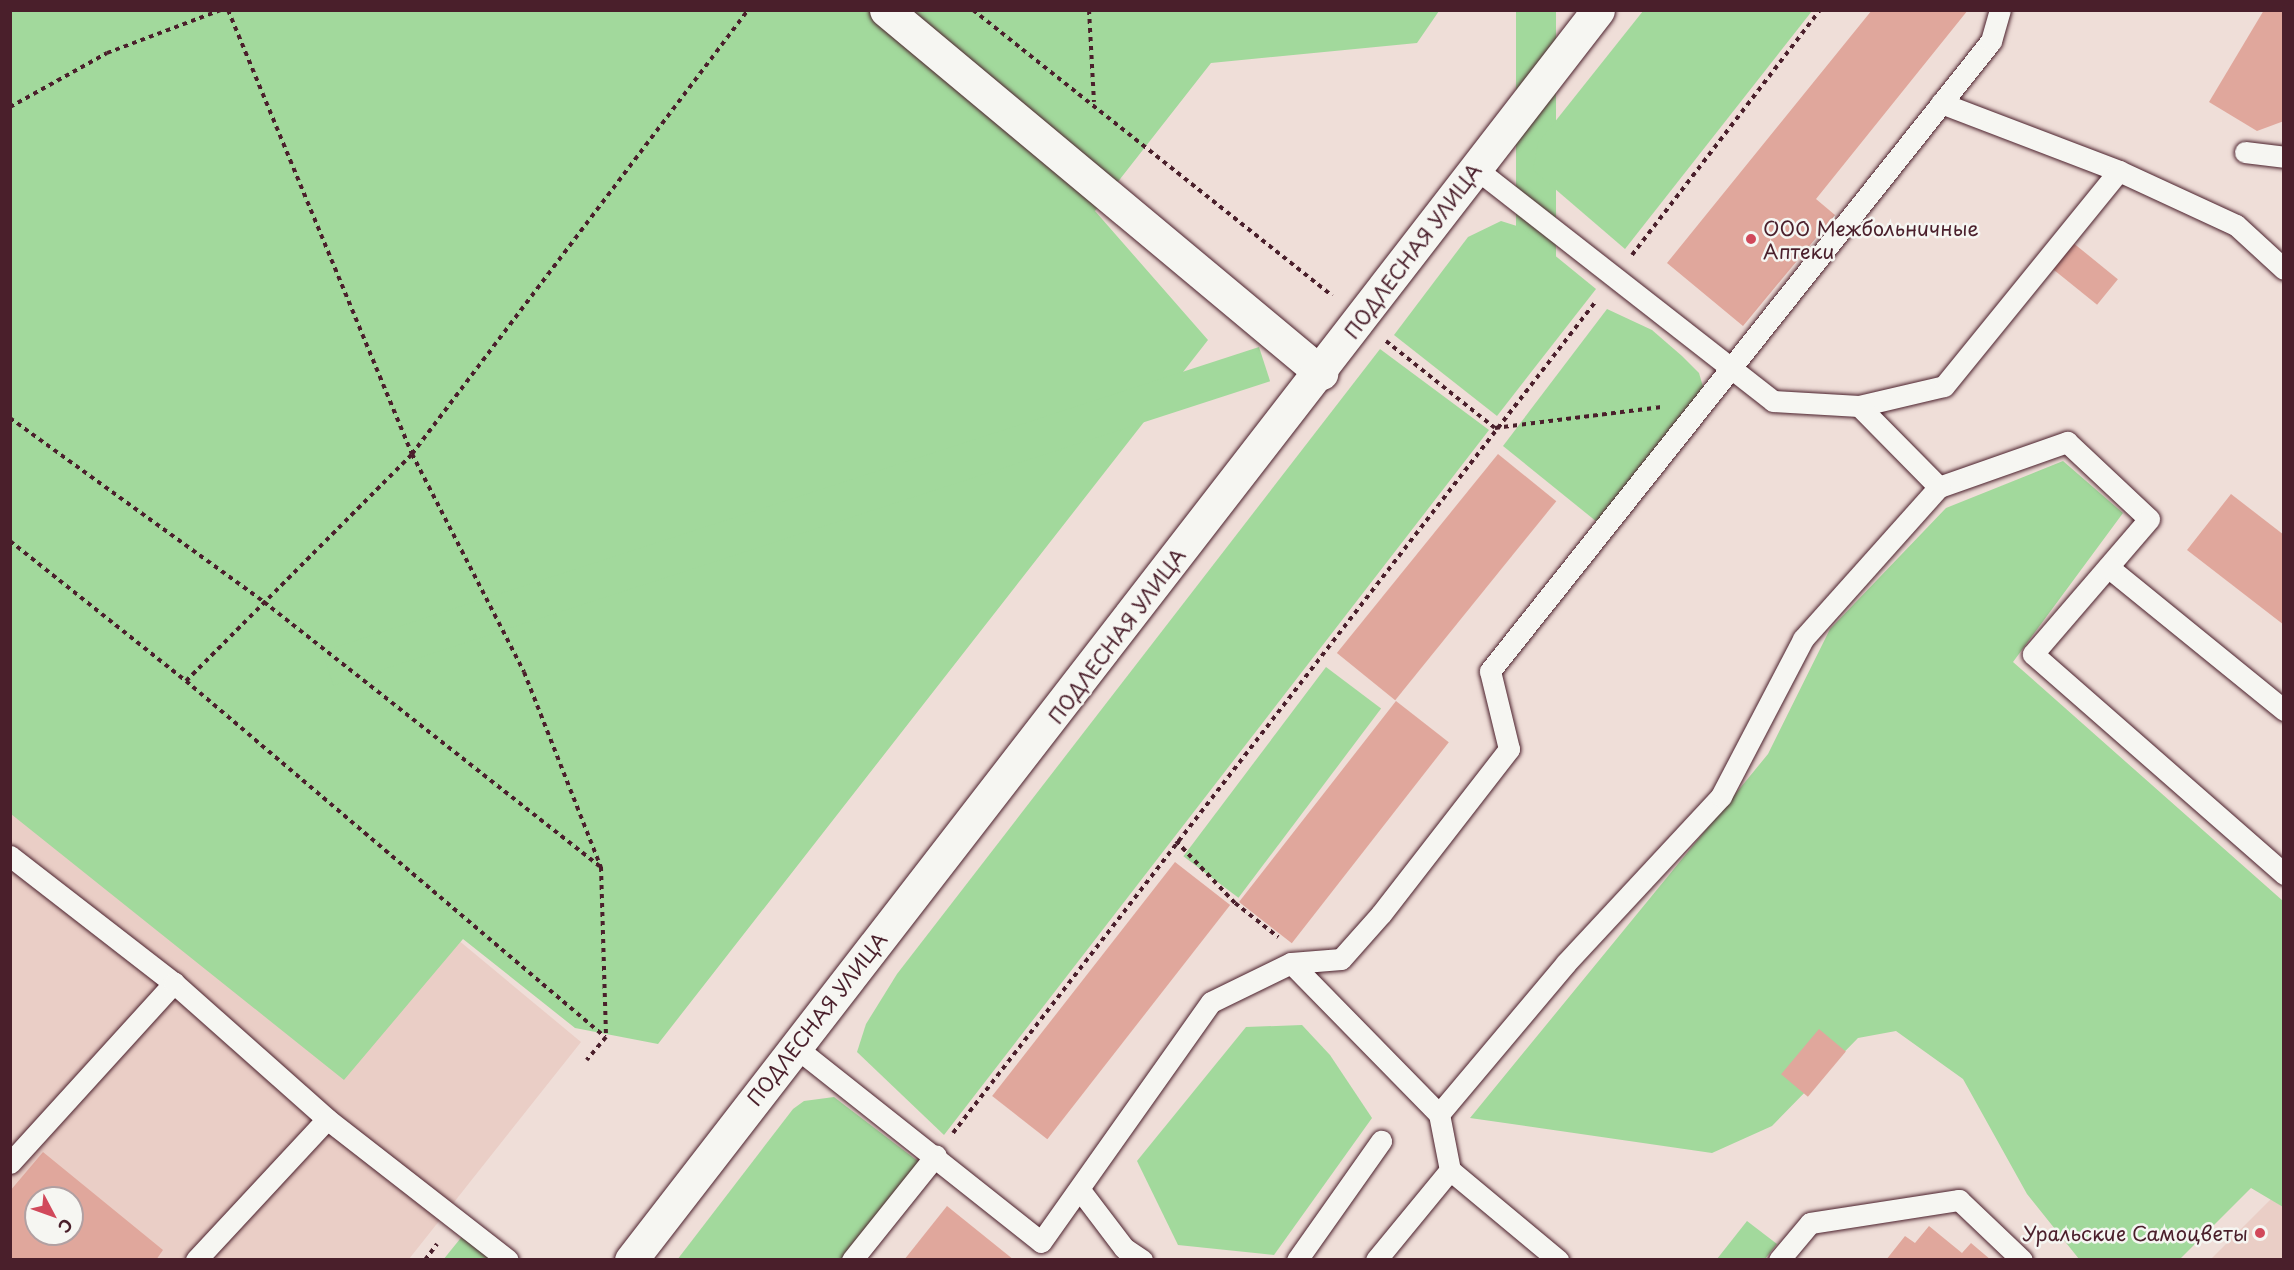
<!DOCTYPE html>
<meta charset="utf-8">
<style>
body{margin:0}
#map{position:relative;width:2294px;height:1270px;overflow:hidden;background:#efded8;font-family:"Playpen Sans",sans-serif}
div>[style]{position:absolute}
.built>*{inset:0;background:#eacec6}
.green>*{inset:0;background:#a2d99c;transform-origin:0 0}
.building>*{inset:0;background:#e0a79c;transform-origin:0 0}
.path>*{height:4px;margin-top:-2px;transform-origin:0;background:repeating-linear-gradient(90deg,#4a1f2b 0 4.5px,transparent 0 9px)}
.roads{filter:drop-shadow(0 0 2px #4a1f2b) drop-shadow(0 0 2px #4a1f2b)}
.service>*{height:21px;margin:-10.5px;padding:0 10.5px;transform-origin:10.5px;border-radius:10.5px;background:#f6f6f2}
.minor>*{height:33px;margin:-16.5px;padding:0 16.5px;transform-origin:16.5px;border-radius:16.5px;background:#f6f6f2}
.secondary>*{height:33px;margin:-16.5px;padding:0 16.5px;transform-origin:16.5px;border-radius:16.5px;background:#f6f6f2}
.dots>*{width:16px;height:16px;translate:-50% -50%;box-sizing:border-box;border:3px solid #f6f6f2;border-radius:50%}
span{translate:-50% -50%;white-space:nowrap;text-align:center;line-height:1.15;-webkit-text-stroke:5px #f6f6f2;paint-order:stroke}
.poi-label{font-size:20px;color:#4a1f2b}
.left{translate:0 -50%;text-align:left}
.right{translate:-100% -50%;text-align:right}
.street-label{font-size:20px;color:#4a1f2b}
.frame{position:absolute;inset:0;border:12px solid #4a1f2b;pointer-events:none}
.north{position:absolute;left:24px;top:1186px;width:60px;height:60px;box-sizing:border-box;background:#f6f6f2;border:2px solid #b1a0a2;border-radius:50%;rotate:131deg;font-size:16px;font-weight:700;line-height:24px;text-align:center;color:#4a1f2b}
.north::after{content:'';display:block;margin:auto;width:21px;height:27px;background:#d1495b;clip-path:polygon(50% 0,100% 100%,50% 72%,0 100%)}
</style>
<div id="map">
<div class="built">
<div style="clip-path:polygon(evenodd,10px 568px,581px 1042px,409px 1259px,11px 1259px,10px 568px,36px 1198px,72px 1198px,72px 1234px,36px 1234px,36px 1198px)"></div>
<div style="clip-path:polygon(2271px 1199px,2283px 1207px,2283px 1259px,2211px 1259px)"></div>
</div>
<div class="green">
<div style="clip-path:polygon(10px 11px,1439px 11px,1417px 43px,1211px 63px,1095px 211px,1208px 340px,658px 1044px,575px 1028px,463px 939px,344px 1080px,11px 814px)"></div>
<div style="left:1516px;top:11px;width:40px;height:328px"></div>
<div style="clip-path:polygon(1643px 11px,1812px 11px,1625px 249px,1533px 170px,1538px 143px)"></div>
<div style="clip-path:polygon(1501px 221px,1520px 227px,1596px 289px,1497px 416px,1394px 335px,1468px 237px)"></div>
<div style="clip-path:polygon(1607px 309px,1652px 330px,1682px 356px,1699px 373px,1704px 390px,1597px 522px,1503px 446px)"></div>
<div style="left:1259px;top:347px;width:36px;height:985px;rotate:72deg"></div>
<div style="clip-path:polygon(1380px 349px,1489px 430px,944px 1135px,857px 1052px,866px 1024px,897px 974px)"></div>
<div style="clip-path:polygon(2063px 461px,2123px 513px,2013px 662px,2283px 901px,2283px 1207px,2251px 1188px,2180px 1259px,2079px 1259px,2027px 1194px,1963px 1079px,1896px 1031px,1858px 1038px,1772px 1126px,1712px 1153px,1470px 1118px,1768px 754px,1830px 629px,1946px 508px)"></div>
<div style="left:1326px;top:667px;width:69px;height:237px;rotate:37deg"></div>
<div style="clip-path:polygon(1302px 1025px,1330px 1055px,1372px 1118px,1274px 1255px,1178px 1245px,1137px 1161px,1246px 1027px)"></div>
<div style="clip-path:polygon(834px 1097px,923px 1165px,845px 1259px,677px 1260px,793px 1109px,804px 1101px)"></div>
<div style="clip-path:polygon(1747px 1221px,1777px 1244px,1765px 1259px,1717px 1259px)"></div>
<div style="clip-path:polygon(464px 1234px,494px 1260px,443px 1260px)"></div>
</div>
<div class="building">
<div style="clip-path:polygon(1872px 10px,1968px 10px,1816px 199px,1835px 215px,1743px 326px,1667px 263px)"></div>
<div style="clip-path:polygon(2264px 10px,2284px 10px,2284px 121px,2257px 131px,2209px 102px)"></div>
<div style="left:2072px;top:242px;width:59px;height:33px;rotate:39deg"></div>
<div style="left:1498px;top:454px;width:75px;height:256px;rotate:39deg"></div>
<div style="clip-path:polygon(2231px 494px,2284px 535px,2284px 625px,2187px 550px)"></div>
<div style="left:1396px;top:701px;width:67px;height:255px;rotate:38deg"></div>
<div style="left:1175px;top:862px;width:70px;height:297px;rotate:38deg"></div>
<div style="left:1819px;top:1029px;width:35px;height:59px;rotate:40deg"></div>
<div style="clip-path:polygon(evenodd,43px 1152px,163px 1250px,156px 1260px,10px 1260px,10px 1191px,43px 1152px,36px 1198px,72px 1198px,72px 1234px,36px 1234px,36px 1198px)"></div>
<div style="clip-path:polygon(947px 1206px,1014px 1260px,904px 1260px)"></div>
<div style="clip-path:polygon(1929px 1226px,1962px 1253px,1971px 1243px,1991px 1260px,1886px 1260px,1905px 1236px,1915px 1243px)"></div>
</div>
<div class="path">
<div style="left:228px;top:10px;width:481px;rotate:67.5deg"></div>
<div style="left:412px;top:454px;width:245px;rotate:62.8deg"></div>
<div style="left:524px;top:672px;width:210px;rotate:68.5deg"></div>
<div style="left:601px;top:867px;width:170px;rotate:88.3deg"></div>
<div style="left:606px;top:1037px;width:30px;rotate:130deg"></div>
<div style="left:973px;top:10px;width:459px;rotate:38.5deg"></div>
<div style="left:1089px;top:10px;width:92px;rotate:86.9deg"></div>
<div style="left:10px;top:107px;width:111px;rotate:-29.1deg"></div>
<div style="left:107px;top:53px;width:122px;rotate:-20.7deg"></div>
<div style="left:1632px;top:255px;width:309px;rotate:-52.5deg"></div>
<div style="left:1386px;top:341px;width:139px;rotate:38.6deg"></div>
<div style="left:1495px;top:428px;width:168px;rotate:-7.2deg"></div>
<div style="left:10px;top:418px;width:314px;rotate:35.9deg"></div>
<div style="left:264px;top:602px;width:427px;rotate:38.2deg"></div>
<div style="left:10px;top:541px;width:225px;rotate:38.5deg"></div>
<div style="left:186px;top:681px;width:550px;rotate:40.35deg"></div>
<div style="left:186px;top:681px;width:320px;rotate:-45.1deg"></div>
<div style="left:412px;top:454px;width:557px;rotate:-52.88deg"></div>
<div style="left:1176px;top:841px;width:86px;rotate:46.4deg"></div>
<div style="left:1235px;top:903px;width:55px;rotate:38.3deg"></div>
<div style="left:953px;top:1133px;width:1052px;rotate:-52.3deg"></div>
<div style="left:425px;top:1260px;width:20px;rotate:-53deg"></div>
</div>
<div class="roads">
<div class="service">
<div style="left:1941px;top:103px;width:191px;rotate:20.9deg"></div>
<div style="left:2245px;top:152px;width:39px;rotate:7deg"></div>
<div style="left:1475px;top:168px;width:378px;rotate:38deg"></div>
<div style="left:1773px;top:401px;width:86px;rotate:3.3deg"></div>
<div style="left:1859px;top:406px;width:87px;rotate:-13.2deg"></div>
<div style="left:1944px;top:386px;width:277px;rotate:-50.9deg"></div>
<div style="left:2119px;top:171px;width:129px;rotate:24.8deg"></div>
<div style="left:2236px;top:225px;width:65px;rotate:42.5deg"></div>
<div style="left:1859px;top:406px;width:114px;rotate:45.4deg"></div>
<div style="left:1939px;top:487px;width:136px;rotate:-19.4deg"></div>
<div style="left:2067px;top:442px;width:112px;rotate:43.2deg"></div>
<div style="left:2149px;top:519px;width:178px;rotate:130.7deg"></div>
<div style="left:2033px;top:654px;width:334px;rotate:41.2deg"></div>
<div style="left:2108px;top:567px;width:227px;rotate:39.1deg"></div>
<div style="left:10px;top:856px;width:207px;rotate:37.8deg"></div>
<div style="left:1291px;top:963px;width:211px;rotate:45.6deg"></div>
<div style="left:1439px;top:1114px;width:57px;rotate:78.9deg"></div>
<div style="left:1450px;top:1170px;width:141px;rotate:39.8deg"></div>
<div style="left:794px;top:1046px;width:315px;rotate:38.4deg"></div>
<div style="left:1041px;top:1242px;width:294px;rotate:-54.7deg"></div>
<div style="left:1211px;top:1002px;width:89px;rotate:-26deg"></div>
<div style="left:1291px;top:963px;width:50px;rotate:-4.6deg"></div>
<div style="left:1341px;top:959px;width:60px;rotate:-48.4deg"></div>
<div style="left:1381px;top:914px;width:209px;rotate:-52.2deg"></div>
<div style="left:1509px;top:749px;width:80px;rotate:-103.7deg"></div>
<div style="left:1490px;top:671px;width:805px;rotate:-51.51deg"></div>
<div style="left:1991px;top:41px;width:32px;rotate:-74deg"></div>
<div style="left:1439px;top:1114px;width:197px;rotate:-49.9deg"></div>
<div style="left:1566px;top:963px;width:228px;rotate:-47.1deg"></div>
<div style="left:1721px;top:796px;width:177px;rotate:-62.4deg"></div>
<div style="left:1803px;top:639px;width:204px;rotate:-48.2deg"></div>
<div style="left:10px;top:1163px;width:244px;rotate:-47.7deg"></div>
<div style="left:174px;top:983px;width:205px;rotate:41.6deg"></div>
<div style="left:327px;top:1119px;width:229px;rotate:37.9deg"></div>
<div style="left:1080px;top:1190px;width:73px;rotate:52.8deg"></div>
<div style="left:1124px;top:1248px;width:22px;rotate:34deg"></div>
<div style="left:196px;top:1260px;width:192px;rotate:-47.1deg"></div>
<div style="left:852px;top:1260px;width:134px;rotate:-51.3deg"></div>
<div style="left:1297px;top:1260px;width:146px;rotate:-54.8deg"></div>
<div style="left:1376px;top:1260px;width:117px;rotate:-50.6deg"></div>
<div style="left:1779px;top:1260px;width:48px;rotate:-50deg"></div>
<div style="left:1810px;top:1223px;width:151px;rotate:-8.8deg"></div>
<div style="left:1959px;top:1200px;width:87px;rotate:43.6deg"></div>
</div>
<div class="minor">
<div style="left:886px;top:10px;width:567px;rotate:39.84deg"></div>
</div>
<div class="secondary">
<div style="left:631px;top:1260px;width:1580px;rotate:-52.27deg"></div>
</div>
</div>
<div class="dots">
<div style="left:1751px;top:239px;background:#d1495b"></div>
<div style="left:2260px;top:1233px;background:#d1495b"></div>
</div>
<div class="poi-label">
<span class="left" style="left:1763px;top:240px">ООО Межбольничные<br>Аптеки</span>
<span class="right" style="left:2248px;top:1233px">Уральские Самоцветы</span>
</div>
<div class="street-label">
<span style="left:1413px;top:251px;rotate:-53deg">ПОДЛЕСНАЯ УЛИЦА</span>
<span style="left:1117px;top:636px;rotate:-53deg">ПОДЛЕСНАЯ УЛИЦА</span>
<span style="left:817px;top:1019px;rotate:-52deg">ПОДЛЕСНАЯ УЛИЦА</span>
</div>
<div class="frame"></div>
<div class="north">С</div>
</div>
